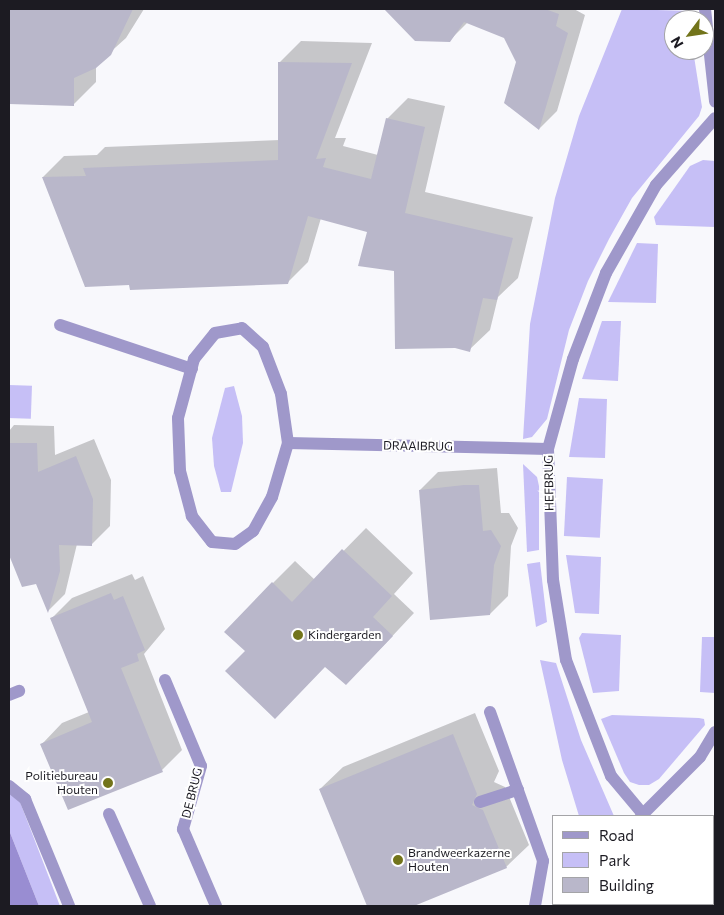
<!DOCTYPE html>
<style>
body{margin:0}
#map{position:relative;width:724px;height:915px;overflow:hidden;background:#f8f8fc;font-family:Commissioner,sans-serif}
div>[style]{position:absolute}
.green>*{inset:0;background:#c6bff6;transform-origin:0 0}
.water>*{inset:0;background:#998dd2}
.shadow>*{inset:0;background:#0003}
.building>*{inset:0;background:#b9b7ca}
.service>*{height:12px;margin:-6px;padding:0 6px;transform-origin:6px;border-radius:6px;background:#9f98ca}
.minor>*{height:12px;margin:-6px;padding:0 6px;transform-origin:6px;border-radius:6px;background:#9f98ca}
.dots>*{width:14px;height:14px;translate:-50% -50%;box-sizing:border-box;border:2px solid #fff;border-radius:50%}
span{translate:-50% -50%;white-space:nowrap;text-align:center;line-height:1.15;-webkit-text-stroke:4px #fff;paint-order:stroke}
.street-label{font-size:12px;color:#1c1b22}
.poi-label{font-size:12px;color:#1c1b22}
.left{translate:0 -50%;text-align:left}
.right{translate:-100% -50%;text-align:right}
.frame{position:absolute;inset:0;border:10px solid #1c1b22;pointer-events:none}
.legend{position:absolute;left:552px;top:815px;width:162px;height:90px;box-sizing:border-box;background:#fff;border:1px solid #a4a4a7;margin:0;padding:6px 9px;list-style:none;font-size:15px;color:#1c1b22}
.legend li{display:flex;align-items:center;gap:10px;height:25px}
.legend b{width:25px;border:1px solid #a4a4a7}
.north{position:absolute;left:664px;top:10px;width:50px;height:50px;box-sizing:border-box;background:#fff;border:1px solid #a4a4a7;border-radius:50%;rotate:239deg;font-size:14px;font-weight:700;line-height:20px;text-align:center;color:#1c1b22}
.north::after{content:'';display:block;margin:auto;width:18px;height:22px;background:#72741b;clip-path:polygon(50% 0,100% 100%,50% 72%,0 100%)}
</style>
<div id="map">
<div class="green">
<div style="clip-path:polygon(622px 9px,692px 11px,692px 20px,674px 20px,674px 50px,693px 50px,702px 107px,699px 116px,632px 198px,609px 239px,588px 281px,569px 330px,547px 419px,532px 437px,523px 439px,530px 324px,555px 198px,579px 116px)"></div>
<div style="clip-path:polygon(703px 160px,715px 161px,715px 227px,656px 225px,654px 217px,690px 166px)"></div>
<div style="clip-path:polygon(637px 243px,658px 244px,656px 303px,608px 302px)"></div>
<div style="clip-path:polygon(602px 321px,621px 321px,618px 381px,582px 379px)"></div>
<div style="left:9px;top:385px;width:23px;height:33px;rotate:2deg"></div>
<div style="clip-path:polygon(234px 386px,242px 416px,243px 443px,231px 492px,221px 492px,214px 466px,212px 438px,225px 388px)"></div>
<div style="clip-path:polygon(579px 398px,607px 399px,605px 458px,569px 457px)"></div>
<div style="clip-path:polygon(523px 464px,537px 477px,539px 486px,539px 550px,527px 552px)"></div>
<div style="left:567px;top:477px;width:36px;height:59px;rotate:3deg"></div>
<div style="clip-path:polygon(566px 555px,601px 557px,599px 614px,575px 613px)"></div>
<div style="clip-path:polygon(540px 562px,547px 622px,536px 627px,527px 564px)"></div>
<div style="clip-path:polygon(582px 633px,621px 635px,619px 691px,593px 693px,579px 638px)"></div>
<div style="clip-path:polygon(702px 637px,715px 637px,715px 693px,700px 692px)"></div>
<div style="clip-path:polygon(540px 660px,556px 663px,581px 740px,614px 816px,579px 816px,562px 760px)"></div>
<div style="clip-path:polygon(612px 715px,699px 718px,704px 719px,705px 725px,659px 779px,649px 785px,639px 785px,630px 782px,624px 773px,601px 719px)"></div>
<div style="clip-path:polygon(9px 793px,20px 802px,60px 906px,39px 906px,9px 830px)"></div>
</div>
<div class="water">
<div style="clip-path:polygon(9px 830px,39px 906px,9px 906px)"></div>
</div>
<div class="shadow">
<div style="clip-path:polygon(9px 9px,144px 9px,126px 38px,96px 65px,96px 82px,73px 105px,9px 103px)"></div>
<div style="clip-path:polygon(390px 9px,574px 9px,585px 15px,557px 111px,539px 129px,517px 62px,505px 37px,468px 22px,450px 40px,389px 12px)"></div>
<div style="clip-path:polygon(301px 41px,372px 43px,335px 138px,346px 138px,343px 146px,378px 155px,387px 119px,408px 98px,445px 106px,425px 192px,533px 217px,518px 278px,498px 297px,490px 330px,469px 350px,395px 270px,368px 231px,321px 218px,308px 262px,287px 283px,130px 284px,43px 177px,64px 156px,97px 155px,105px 147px,280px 140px,280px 62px)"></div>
<div style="clip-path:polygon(14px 425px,54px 426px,55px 455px,94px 439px,111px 480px,110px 526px,92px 544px,77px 544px,65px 594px,48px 611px,37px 582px,23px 586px,9px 551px,9px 431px)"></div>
<div style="clip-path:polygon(497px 468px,501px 513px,509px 513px,518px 528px,511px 546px,508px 596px,490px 614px,420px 490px,438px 472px)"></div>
<div style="clip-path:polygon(366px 528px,413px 573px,394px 594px,414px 613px,368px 662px,326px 665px,246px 651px,273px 583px,295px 561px,315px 580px)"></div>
<div style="clip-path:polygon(132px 574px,135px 580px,143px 576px,165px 629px,144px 654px,182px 750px,162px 770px,42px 744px,62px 723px,89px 712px,51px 619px,72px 598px)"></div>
<div style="clip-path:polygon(475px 713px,499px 771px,494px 782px,505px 787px,529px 845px,506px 867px,411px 906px,368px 906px,320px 789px,343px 767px)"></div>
</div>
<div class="building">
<div style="clip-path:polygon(9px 9px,133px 9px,111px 55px,96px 68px,74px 78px,74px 106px,9px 104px)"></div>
<div style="clip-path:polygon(384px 9px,545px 9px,559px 14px,556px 26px,568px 33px,539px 130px,504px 103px,516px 62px,504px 38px,464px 22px,450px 42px,415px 41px)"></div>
<div style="clip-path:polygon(278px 62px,352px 63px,316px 159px,326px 158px,323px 167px,371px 179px,386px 118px,425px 127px,405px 213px,513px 238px,497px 300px,483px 298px,470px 352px,455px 348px,395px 349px,394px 271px,358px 266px,367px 232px,308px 216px,288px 284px,130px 290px,129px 285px,85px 287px,42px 177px,86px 176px,83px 168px,278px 160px)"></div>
<div style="clip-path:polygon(9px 443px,37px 443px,38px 472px,76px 456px,93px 499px,92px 546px,59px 545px,60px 571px,48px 613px,36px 584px,22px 587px,9px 555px)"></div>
<div style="clip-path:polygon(464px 485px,479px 485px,483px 531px,491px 530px,501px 546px,494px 565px,490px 615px,430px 620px,419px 490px)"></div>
<div style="clip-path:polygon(342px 549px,392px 596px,373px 617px,393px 636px,346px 685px,325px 667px,275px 719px,225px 671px,245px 651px,224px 632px,272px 582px,292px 602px)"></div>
<div style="clip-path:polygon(111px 593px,114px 600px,123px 596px,145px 650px,137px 654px,139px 661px,121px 668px,163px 772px,68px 810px,40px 744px,92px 722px,50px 618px)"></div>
<div style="clip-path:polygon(453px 734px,477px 794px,472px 805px,483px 810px,507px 868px,414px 906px,367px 906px,319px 789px)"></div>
</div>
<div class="service">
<div style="left:60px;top:325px;width:139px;rotate:18.4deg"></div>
<div style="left:165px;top:680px;width:93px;rotate:67.3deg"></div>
<div style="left:201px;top:766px;width:66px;rotate:105.9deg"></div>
<div style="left:183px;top:829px;width:84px;rotate:66.8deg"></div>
<div style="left:9px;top:695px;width:11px;rotate:-22deg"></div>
<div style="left:490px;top:712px;width:158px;rotate:70.4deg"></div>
<div style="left:543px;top:861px;width:46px;rotate:100.1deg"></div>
<div style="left:9px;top:786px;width:21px;rotate:39deg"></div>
<div style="left:25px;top:799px;width:116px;rotate:67.6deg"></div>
<div style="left:480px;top:802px;width:40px;rotate:-18deg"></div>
<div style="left:109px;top:814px;width:101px;rotate:66deg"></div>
</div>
<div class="minor">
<div style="left:705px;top:9px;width:93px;rotate:83.8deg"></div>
<div style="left:288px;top:443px;width:56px;rotate:106.5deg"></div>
<div style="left:272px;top:497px;width:39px;rotate:119deg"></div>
<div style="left:253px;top:531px;width:22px;rotate:144deg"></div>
<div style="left:235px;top:544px;width:23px;rotate:-175deg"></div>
<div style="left:212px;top:542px;width:33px;rotate:-128deg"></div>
<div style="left:192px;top:516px;width:47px;rotate:-104.9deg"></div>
<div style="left:180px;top:471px;width:53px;rotate:-92.2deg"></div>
<div style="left:178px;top:418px;width:61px;rotate:-74.8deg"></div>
<div style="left:194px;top:359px;width:33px;rotate:-51deg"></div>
<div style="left:215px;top:333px;width:27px;rotate:-10deg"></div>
<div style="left:242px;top:328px;width:28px;rotate:42deg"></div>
<div style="left:263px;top:347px;width:50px;rotate:69deg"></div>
<div style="left:281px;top:394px;width:49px;rotate:81.9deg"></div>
<div style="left:288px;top:443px;width:260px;rotate:1.3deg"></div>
<div style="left:642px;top:813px;width:48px;rotate:-130deg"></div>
<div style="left:611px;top:776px;width:124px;rotate:-111.2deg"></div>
<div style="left:566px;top:660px;width:81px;rotate:-99.2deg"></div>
<div style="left:553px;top:580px;width:131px;rotate:-92.2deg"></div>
<div style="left:548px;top:449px;width:93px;rotate:-74.5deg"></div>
<div style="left:573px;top:359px;width:92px;rotate:-69deg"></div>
<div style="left:606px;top:273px;width:101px;rotate:-60.4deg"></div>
<div style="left:656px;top:185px;width:89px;rotate:-48.6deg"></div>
<div style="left:641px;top:816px;width:83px;rotate:-45deg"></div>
<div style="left:700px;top:757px;width:29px;rotate:-59deg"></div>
<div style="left:623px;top:906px;width:2px;rotate:-63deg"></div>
</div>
<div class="dots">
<div style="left:298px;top:635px;background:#72741b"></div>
<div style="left:108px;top:783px;background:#72741b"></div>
<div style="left:398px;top:860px;background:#72741b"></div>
</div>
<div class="street-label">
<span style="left:418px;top:446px;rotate:1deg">DRAAIBRUG</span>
<span style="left:549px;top:483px;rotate:-91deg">HEFBRUG</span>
<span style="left:192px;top:793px;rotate:-76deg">DE BRUG</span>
</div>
<div class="poi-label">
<span class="left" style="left:308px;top:635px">Kindergarden</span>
<span class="right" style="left:98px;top:783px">Politiebureau<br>Houten</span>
<span class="left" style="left:408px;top:860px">Brandweerkazerne<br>Houten</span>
</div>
<div class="frame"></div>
<ul class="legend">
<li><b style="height:6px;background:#9f98ca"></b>Road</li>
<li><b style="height:14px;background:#c6bff6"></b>Park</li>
<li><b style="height:14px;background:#b9b7ca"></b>Building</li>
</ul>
<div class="north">N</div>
</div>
